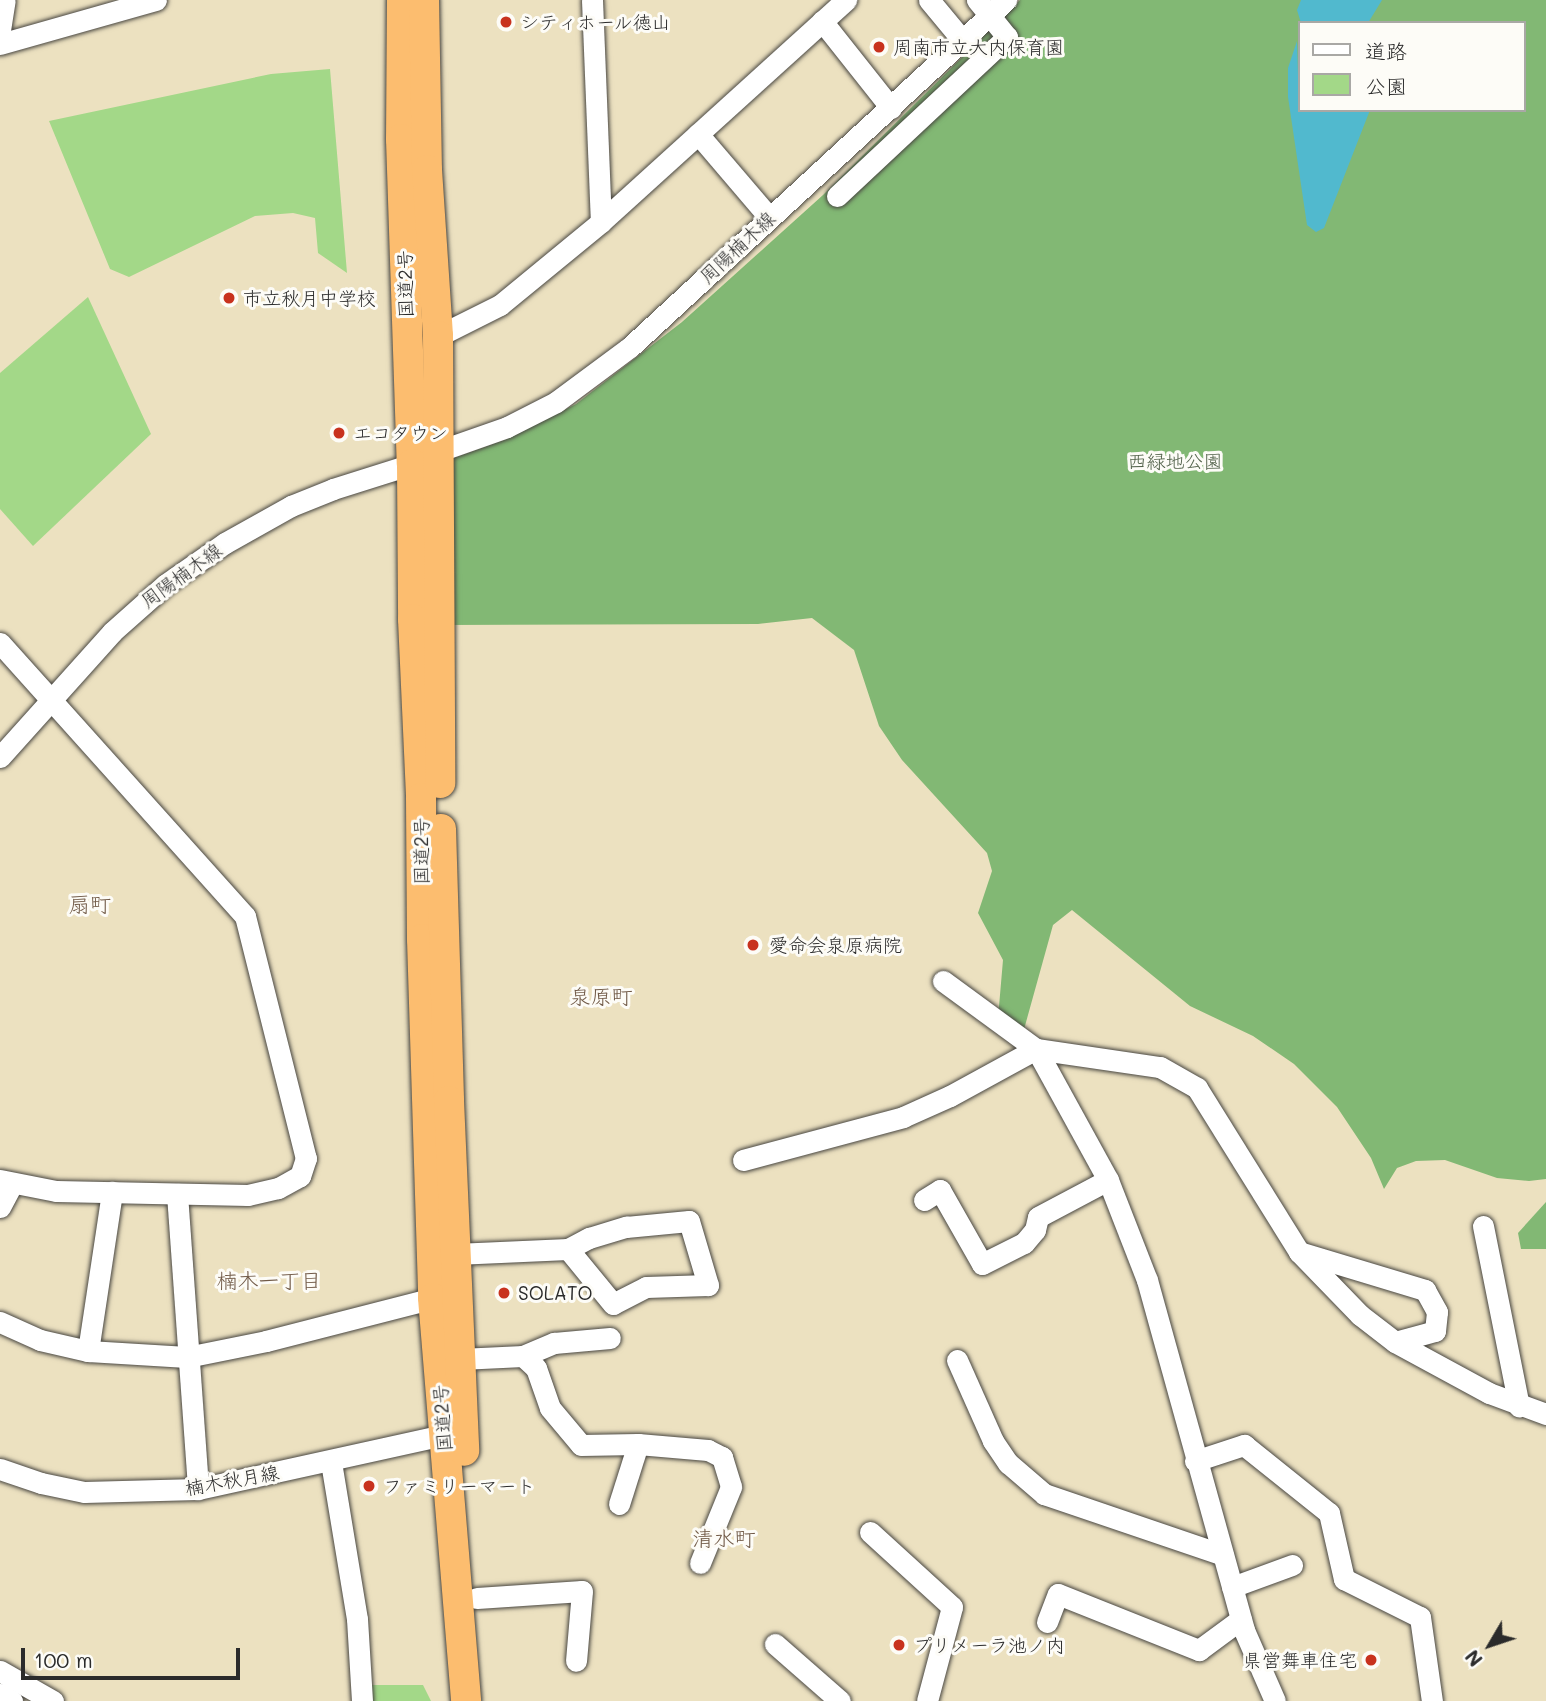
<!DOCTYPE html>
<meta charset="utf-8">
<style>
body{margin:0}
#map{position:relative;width:1546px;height:1701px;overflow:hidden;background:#ece1c0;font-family:Mali,"Klee One",sans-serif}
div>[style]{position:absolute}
.green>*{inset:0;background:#a3d888}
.forest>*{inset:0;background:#82b874}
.water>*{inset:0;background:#51b9ce}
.roads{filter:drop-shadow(0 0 2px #484641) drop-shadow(0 0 2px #484641)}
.minor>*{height:21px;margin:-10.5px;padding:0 10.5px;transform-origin:10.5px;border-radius:10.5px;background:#fff}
.highway>*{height:30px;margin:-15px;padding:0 15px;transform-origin:15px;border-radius:15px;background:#fcbd6f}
.dots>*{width:19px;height:19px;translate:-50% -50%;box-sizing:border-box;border:4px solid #fdfcf7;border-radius:50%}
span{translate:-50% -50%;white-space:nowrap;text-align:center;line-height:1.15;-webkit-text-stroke:6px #fdfcf7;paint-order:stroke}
.poi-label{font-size:19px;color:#2b2b2b}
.left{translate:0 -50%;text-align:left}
.right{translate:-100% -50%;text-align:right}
.street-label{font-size:19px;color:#2b2b2b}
.park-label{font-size:19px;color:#4f5f47}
.neighbourhood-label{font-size:21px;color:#705946}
.legend{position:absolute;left:1298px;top:21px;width:228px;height:91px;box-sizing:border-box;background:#fdfcf7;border:2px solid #a9a8a5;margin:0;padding:9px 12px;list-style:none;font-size:21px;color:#2b2b2b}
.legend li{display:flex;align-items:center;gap:14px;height:35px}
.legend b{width:35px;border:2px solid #a9a8a5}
.north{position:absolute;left:1455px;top:1610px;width:70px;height:70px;-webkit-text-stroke:5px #fdfcf7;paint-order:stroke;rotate:231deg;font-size:19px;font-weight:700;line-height:28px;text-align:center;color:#2b2b2b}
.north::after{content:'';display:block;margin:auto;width:24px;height:32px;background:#2b2b2b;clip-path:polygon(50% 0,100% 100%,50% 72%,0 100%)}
.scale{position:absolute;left:21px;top:1648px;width:219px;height:32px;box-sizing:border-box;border:4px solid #2b2b2b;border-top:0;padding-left:9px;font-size:21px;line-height:24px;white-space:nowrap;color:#2b2b2b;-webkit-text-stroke:5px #fdfcf7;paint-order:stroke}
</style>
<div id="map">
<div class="green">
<div style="clip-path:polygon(330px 69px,347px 273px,318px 253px,315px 218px,293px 213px,255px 216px,129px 277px,110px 269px,49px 121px,271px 74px)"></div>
<div style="clip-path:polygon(88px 297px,151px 434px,33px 546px,0 509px,0 373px)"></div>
<div style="clip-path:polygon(363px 1685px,423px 1685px,431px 1701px,366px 1701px)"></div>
</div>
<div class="forest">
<div style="clip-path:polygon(evenodd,1020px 0,1546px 0,1546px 1179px,1529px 1181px,1497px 1178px,1445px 1160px,1416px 1161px,1397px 1168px,1384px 1189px,1371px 1158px,1337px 1107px,1294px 1064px,1253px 1036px,1190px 1006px,1072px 910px,1053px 925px,1023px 1033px,998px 1018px,1003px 960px,978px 913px,992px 871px,987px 853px,902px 760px,879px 726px,854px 650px,812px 618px,758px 624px,444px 625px,448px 460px,507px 439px,576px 404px,682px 322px,823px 195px,1020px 0,1299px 23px,1523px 23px,1523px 110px,1299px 110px,1299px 23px)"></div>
<div style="clip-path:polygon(1546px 1202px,1546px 1249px,1521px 1249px,1518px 1233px)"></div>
</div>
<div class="water">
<div style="clip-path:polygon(1301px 0,1382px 0,1368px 23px,1301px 23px,1297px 10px)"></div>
<div style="clip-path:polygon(1297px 41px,1299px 110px,1370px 110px,1324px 228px,1316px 232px,1307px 225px,1288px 97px,1288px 68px)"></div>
</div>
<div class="roads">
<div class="minor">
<div style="left:592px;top:0;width:222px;rotate:87.7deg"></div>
<div style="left:929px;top:0;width:53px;rotate:50.3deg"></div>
<div style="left:822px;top:21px;width:111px;rotate:51.6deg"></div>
<div style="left:0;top:30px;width:30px;rotate:-81deg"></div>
<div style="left:0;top:44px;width:162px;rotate:-15.8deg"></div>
<div style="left:698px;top:134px;width:109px;rotate:49.5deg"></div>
<div style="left:837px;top:196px;width:233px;rotate:-43.1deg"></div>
<div style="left:1007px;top:37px;width:48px;rotate:-129deg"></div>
<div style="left:438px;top:336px;width:69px;rotate:-26.6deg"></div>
<div style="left:500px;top:305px;width:131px;rotate:-39.4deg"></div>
<div style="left:601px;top:222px;width:331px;rotate:-42.2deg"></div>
<div style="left:439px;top:451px;width:72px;rotate:-19.4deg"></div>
<div style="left:507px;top:427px;width:55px;rotate:-27deg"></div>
<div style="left:556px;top:402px;width:92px;rotate:-36.6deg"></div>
<div style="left:630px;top:347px;width:512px;rotate:-42.7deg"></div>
<div style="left:0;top:643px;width:367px;rotate:48.1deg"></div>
<div style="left:245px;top:916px;width:250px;rotate:75.9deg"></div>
<div style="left:306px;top:1158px;width:19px;rotate:108deg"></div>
<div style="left:300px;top:1176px;width:25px;rotate:151deg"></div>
<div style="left:278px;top:1188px;width:31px;rotate:167deg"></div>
<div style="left:248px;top:1195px;width:192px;rotate:-178.8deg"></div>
<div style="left:56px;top:1191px;width:57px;rotate:-168.9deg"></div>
<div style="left:0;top:757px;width:168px;rotate:-48.1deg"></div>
<div style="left:112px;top:632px;width:72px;rotate:-41.6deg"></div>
<div style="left:166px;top:584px;width:72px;rotate:-34.8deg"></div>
<div style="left:225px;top:543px;width:76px;rotate:-29.3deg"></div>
<div style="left:291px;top:506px;width:45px;rotate:-22deg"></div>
<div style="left:333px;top:489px;width:83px;rotate:-17.6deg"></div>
<div style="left:943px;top:981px;width:115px;rotate:36.2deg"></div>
<div style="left:1036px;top:1049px;width:149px;rotate:61.2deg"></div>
<div style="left:1108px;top:1180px;width:107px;rotate:68.7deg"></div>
<div style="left:1147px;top:1280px;width:363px;rotate:74.5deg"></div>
<div style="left:1244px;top:1630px;width:77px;rotate:66.4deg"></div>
<div style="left:743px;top:1160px;width:166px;rotate:-15deg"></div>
<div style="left:903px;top:1117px;width:51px;rotate:-24.1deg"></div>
<div style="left:950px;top:1096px;width:98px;rotate:-28.7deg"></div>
<div style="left:1036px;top:1049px;width:125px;rotate:8.3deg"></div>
<div style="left:1160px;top:1067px;width:43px;rotate:29.6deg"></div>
<div style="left:1197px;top:1088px;width:193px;rotate:58.1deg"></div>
<div style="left:1299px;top:1252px;width:88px;rotate:45.9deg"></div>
<div style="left:1360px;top:1315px;width:44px;rotate:37.6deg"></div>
<div style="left:1395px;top:1342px;width:107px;rotate:28.5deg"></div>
<div style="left:1489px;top:1393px;width:61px;rotate:20.2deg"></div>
<div style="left:177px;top:1194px;width:296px;rotate:85.9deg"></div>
<div style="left:924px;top:1200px;width:19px;rotate:-32deg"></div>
<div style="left:940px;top:1190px;width:85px;rotate:60.4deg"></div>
<div style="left:982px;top:1264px;width:47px;rotate:-26.6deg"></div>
<div style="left:1024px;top:1243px;width:17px;rotate:-50deg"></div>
<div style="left:1035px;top:1230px;width:13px;rotate:-77deg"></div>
<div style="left:1038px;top:1217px;width:79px;rotate:-27.9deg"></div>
<div style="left:0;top:1207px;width:26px;rotate:-62deg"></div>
<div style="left:1483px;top:1226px;width:184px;rotate:78.7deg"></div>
<div style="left:1299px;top:1252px;width:132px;rotate:16.8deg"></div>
<div style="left:1425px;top:1290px;width:25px;rotate:61deg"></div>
<div style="left:1437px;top:1312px;width:19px;rotate:96deg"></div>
<div style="left:1435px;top:1331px;width:41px;rotate:164.6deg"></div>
<div style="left:455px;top:1254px;width:113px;rotate:-2.5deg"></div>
<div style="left:568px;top:1249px;width:24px;rotate:-28deg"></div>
<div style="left:589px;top:1238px;width:39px;rotate:-17deg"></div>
<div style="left:626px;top:1227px;width:63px;rotate:-5.4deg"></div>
<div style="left:689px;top:1221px;width:67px;rotate:73.5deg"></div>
<div style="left:708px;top:1285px;width:62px;rotate:178.2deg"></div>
<div style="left:646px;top:1287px;width:37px;rotate:153deg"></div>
<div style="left:613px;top:1304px;width:71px;rotate:-129.3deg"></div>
<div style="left:0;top:1322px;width:44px;rotate:24.2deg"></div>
<div style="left:40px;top:1340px;width:49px;rotate:12.9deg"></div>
<div style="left:88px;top:1351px;width:99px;rotate:3.5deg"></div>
<div style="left:187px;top:1357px;width:81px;rotate:-11.4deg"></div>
<div style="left:266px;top:1341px;width:172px;rotate:-14.4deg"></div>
<div style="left:88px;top:1351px;width:161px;rotate:-81.4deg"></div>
<div style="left:523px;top:1356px;width:18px;rotate:43deg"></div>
<div style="left:536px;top:1368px;width:42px;rotate:70.7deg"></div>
<div style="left:550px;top:1408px;width:48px;rotate:50deg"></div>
<div style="left:581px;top:1445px;width:57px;rotate:-1deg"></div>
<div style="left:638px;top:1444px;width:70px;rotate:4.9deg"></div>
<div style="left:708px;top:1450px;width:16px;rotate:27deg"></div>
<div style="left:722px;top:1457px;width:31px;rotate:73deg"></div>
<div style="left:731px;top:1487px;width:82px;rotate:112.2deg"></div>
<div style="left:460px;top:1359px;width:63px;rotate:-2.7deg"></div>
<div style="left:523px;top:1356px;width:34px;rotate:-23deg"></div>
<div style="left:554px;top:1343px;width:56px;rotate:-5.1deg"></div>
<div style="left:957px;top:1360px;width:89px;rotate:66deg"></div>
<div style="left:993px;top:1441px;width:27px;rotate:56deg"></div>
<div style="left:1008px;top:1463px;width:48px;rotate:40.7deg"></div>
<div style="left:1044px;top:1494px;width:189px;rotate:18.8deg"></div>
<div style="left:1195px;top:1461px;width:52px;rotate:-18.1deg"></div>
<div style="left:1244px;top:1445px;width:109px;rotate:38.7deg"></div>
<div style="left:1329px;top:1513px;width:68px;rotate:77.2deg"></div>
<div style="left:1344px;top:1579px;width:85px;rotate:26.6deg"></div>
<div style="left:1420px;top:1617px;width:85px;rotate:81.9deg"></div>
<div style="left:331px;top:1462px;width:159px;rotate:80.6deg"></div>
<div style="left:357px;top:1619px;width:82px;rotate:86.5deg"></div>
<div style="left:0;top:1469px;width:43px;rotate:18.9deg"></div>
<div style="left:41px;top:1483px;width:44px;rotate:11.8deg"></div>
<div style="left:84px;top:1492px;width:114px;rotate:-1.5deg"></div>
<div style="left:198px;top:1489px;width:265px;rotate:-12.4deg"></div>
<div style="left:619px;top:1504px;width:63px;rotate:-72.4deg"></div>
<div style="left:870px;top:1532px;width:111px;rotate:42.4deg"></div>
<div style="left:952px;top:1607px;width:97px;rotate:104.9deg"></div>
<div style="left:1232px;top:1587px;width:64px;rotate:-20.1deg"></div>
<div style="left:477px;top:1598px;width:105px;rotate:-3.8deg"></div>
<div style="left:582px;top:1591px;width:70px;rotate:94.9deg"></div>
<div style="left:1047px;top:1622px;width:30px;rotate:-69deg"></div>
<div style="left:1058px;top:1594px;width:152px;rotate:21.7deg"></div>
<div style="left:1199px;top:1650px;width:52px;rotate:-36.4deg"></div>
<div style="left:775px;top:1644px;width:86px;rotate:41.2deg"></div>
<div style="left:0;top:1671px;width:61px;rotate:29.5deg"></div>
<div style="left:0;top:1694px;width:14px;rotate:30deg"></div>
</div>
<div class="highway">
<div style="left:402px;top:0;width:139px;rotate:90.4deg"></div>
<div style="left:401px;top:139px;width:325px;rotate:88.1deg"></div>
<div style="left:412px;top:464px;width:155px;rotate:89.6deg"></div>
<div style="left:413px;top:619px;width:179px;rotate:87.4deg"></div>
<div style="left:421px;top:798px;width:141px;rotate:89.6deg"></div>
<div style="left:422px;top:939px;width:359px;rotate:88.2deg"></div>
<div style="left:433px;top:1298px;width:404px;rotate:85.3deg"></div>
<div style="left:424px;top:0;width:170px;rotate:89deg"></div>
<div style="left:427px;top:170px;width:166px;rotate:86.2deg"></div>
<div style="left:438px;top:336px;width:447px;rotate:89.7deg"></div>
<div style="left:441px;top:829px;width:272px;rotate:88.3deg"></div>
<div style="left:449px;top:1101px;width:350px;rotate:87.5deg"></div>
</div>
</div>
<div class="dots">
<div style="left:506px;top:22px;background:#c8321e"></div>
<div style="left:879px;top:47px;background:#c8321e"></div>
<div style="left:229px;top:298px;background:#c8321e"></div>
<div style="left:339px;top:433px;background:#c8321e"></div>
<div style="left:753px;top:945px;background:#c8321e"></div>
<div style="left:504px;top:1293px;background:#c8321e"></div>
<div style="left:369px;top:1486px;background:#c8321e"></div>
<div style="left:899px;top:1645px;background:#c8321e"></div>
<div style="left:1371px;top:1660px;background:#c8321e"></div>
</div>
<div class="poi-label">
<span class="left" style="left:520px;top:22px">シティホール徳山</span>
<span class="left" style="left:893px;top:47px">周南市立大内保育園</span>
<span class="left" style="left:243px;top:298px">市立秋月中学校</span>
<span class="left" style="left:353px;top:433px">エコタウン</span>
<span class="left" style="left:769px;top:945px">愛命会泉原病院</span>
<span class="left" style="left:518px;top:1293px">SOLATO</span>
<span class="left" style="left:383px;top:1486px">ファミリーマート</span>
<span class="left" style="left:913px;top:1645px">プリメーラ池ノ内</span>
<span class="right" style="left:1357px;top:1660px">県営舞車住宅</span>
</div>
<div class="street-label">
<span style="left:737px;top:247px;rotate:-43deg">周陽楠木線</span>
<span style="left:405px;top:284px;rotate:-91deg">国道2号</span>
<span style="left:181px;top:575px;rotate:-36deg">周陽楠木線</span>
<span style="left:421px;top:851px;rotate:-90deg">国道2号</span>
<span style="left:442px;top:1418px;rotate:-94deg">国道2号</span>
<span style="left:232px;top:1480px;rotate:-10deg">楠木秋月線</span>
</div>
<div class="park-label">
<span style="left:1175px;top:461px">西緑地公園</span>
</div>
<div class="neighbourhood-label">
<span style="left:90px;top:904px">扇町</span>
<span style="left:601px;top:996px">泉原町</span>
<span style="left:269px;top:1280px">楠木一丁目</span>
<span style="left:724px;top:1538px">清水町</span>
</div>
<ul class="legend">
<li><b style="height:9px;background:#fff"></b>道路</li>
<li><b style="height:19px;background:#a3d888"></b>公園</li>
</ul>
<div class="north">N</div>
<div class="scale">100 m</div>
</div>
